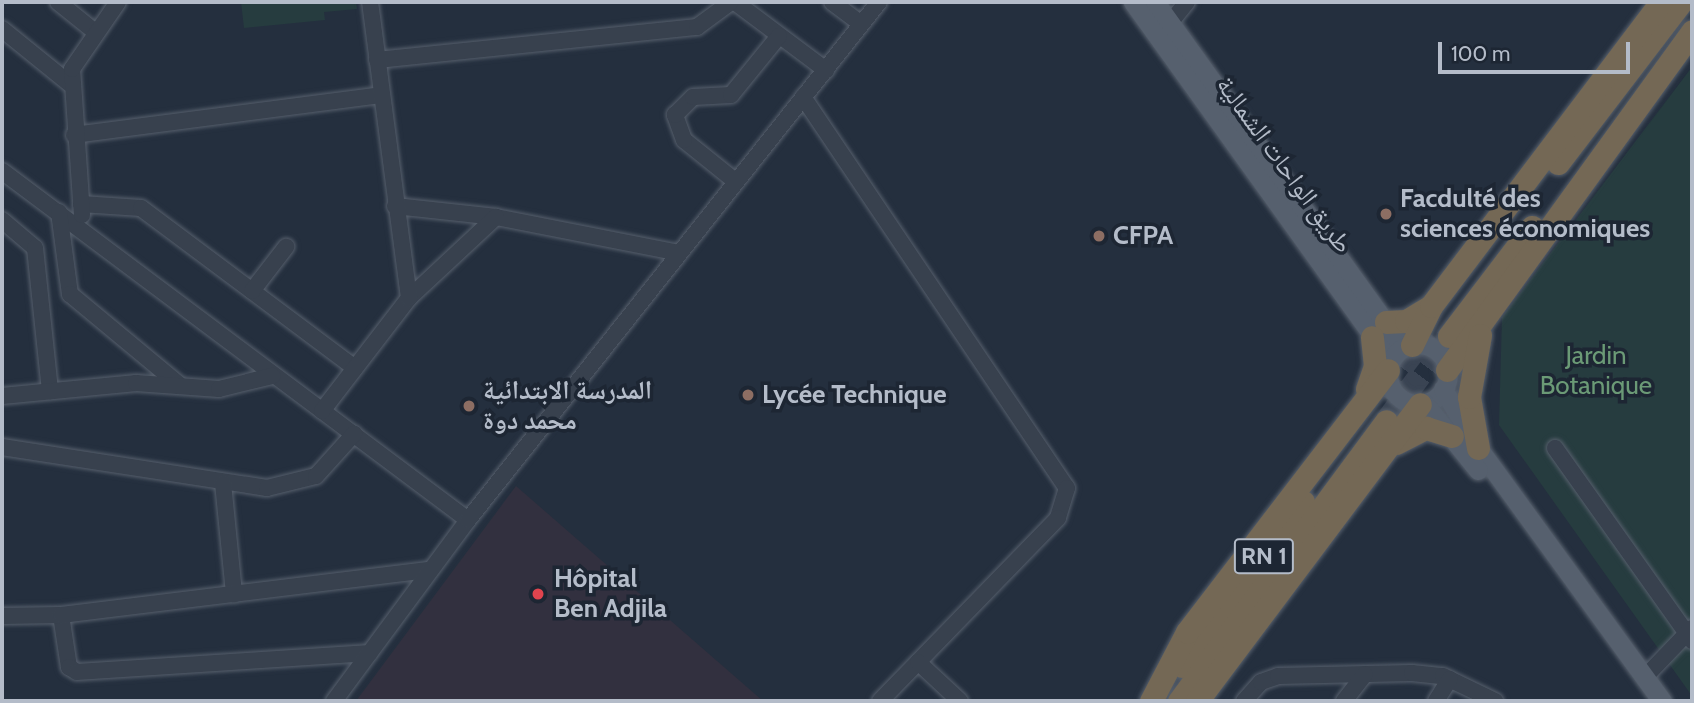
<!DOCTYPE html>
<meta charset="utf-8">
<style>
body{margin:0}
#map{position:relative;width:1694px;height:703px;overflow:hidden;background:#242f3e;font-family:Cabin,"Noto Naskh Arabic",sans-serif}
div>[style]{position:absolute}
.medical>*{inset:0;background:#32303f}
.green>*{inset:0;background:#263c3f}
.highway-tunnel>*{height:23px;margin-top:-11.5px;transform-origin:0;background:repeating-linear-gradient(90deg,#3a4453 0 23px,transparent 0 34px)}
.roads{filter:drop-shadow(0 0 2px #565f6c) drop-shadow(0 0 2px #565f6c)}
.minor>*{height:16px;margin:-8px;padding:0 8px;transform-origin:8px;border-radius:8px;background:#38414e}
.major>*{height:19px;margin:-9.5px;padding:0 9.5px;transform-origin:9.5px;border-radius:9.5px;background:#56606e}
.major>.ring{margin:-9.5px;padding:0;box-sizing:content-box;background:none;border:19px solid #56606e;border-radius:50%}
.highway>*{height:23px;margin:-11.5px;padding:0 11.5px;transform-origin:11.5px;border-radius:11.5px;background:#746855}
.dots>*{width:19px;height:19px;translate:-50% -50%;box-sizing:border-box;border:4px solid #1d2633;border-radius:50%}
span{translate:-50% -50%;white-space:nowrap;text-align:center;line-height:1.15;-webkit-text-stroke:7px #1d2633;paint-order:stroke}
.shield-label span{padding:2px 5px;background:#1d2633;border:2px solid;border-radius:5px;-webkit-text-stroke-width:0}
.shield-label{font-size:24px;color:#b4bcc9;font-weight:700}
.street-label{font-size:26px;color:#b4bcc9}
.poi-label{font-size:26px;color:#b4bcc9;font-weight:700}
.left{translate:0 -50%;text-align:left}
.park-label{font-size:26px;color:#6b9a76}
.frame{position:absolute;inset:0;border:4px solid #b4bcc9;pointer-events:none}
.scale{position:absolute;left:1438px;top:42px;width:192px;height:32px;box-sizing:border-box;border:4px solid #b4bcc9;border-top:0;padding-left:9px;font-size:21px;line-height:24px;white-space:nowrap;color:#b4bcc9;-webkit-text-stroke:5px #1d2633;paint-order:stroke}
</style>
<div id="map">
<div class="medical">
<div style="clip-path:polygon(516px 486px,763px 701px,356px 701px)"></div>
</div>
<div class="green">
<div style="clip-path:polygon(241px 2px,356px 2px,357px 9px,324px 12px,325px 20px,244px 28px)"></div>
<div style="clip-path:polygon(1692px 67px,1692px 696px,1499px 425px,1502px 317px)"></div>
</div>
<div class="highway-tunnel">
<div style="left:1381px;top:394px;width:78px;rotate:-52.3deg"></div>
<div style="left:1386px;top:421px;width:106px;rotate:-53.5deg"></div>
</div>
<div class="roads">
<div class="minor">
<div style="left:58px;top:2px;width:46px;rotate:38.9deg"></div>
<div style="left:735px;top:2px;width:114px;rotate:36.8deg"></div>
<div style="left:832px;top:2px;width:36px;rotate:37deg"></div>
<div style="left:1170px;top:23px;width:27px;rotate:-51deg"></div>
<div style="left:2px;top:29px;width:87px;rotate:39deg"></div>
<div style="left:377px;top:60px;width:322px;rotate:-5.9deg"></div>
<div style="left:697px;top:27px;width:42px;rotate:-36.3deg"></div>
<div style="left:803px;top:97px;width:472px;rotate:56deg"></div>
<div style="left:1067px;top:488px;width:31px;rotate:107deg"></div>
<div style="left:1058px;top:518px;width:255px;rotate:134.2deg"></div>
<div style="left:74px;top:135px;width:309px;rotate:-7.4deg"></div>
<div style="left:2px;top:171px;width:582px;rotate:36.83deg"></div>
<div style="left:735px;top:181px;width:65px;rotate:-141.2deg"></div>
<div style="left:684px;top:140px;width:27px;rotate:-110deg"></div>
<div style="left:675px;top:115px;width:25px;rotate:-45deg"></div>
<div style="left:693px;top:97px;width:38px;rotate:-3deg"></div>
<div style="left:731px;top:95px;width:76px;rotate:-50.9deg"></div>
<div style="left:81px;top:204px;width:60px;rotate:3.8deg"></div>
<div style="left:141px;top:208px;width:267px;rotate:36.8deg"></div>
<div style="left:395px;top:206px;width:102px;rotate:6.2deg"></div>
<div style="left:496px;top:217px;width:187px;rotate:11.1deg"></div>
<div style="left:59px;top:212px;width:83px;rotate:82.4deg"></div>
<div style="left:70px;top:294px;width:144px;rotate:39.7deg"></div>
<div style="left:82px;top:215px;width:146px;rotate:-93.9deg"></div>
<div style="left:72px;top:69px;width:81px;rotate:-55.5deg"></div>
<div style="left:2px;top:220px;width:43px;rotate:40.3deg"></div>
<div style="left:35px;top:248px;width:144px;rotate:84deg"></div>
<div style="left:252px;top:291px;width:56px;rotate:-52.3deg"></div>
<div style="left:409px;top:298px;width:119px;rotate:-43deg"></div>
<div style="left:2px;top:396px;width:135px;rotate:-5.5deg"></div>
<div style="left:136px;top:383px;width:83px;rotate:4.1deg"></div>
<div style="left:219px;top:389px;width:55px;rotate:-13.8deg"></div>
<div style="left:322px;top:411px;width:143px;rotate:-52.4deg"></div>
<div style="left:409px;top:298px;width:299px;rotate:-97.5deg"></div>
<div style="left:2px;top:447px;width:268px;rotate:8.8deg"></div>
<div style="left:267px;top:488px;width:50px;rotate:-13.8deg"></div>
<div style="left:316px;top:476px;width:57px;rotate:-47.9deg"></div>
<div style="left:1555px;top:448px;width:237px;rotate:54.6deg"></div>
<div style="left:223px;top:483px;width:112px;rotate:84.3deg"></div>
<div style="left:61px;top:615px;width:53px;rotate:81.3deg"></div>
<div style="left:69px;top:667px;width:9px;rotate:32deg"></div>
<div style="left:77px;top:672px;width:293px;rotate:-3.7deg"></div>
<div style="left:2px;top:616px;width:59px;rotate:-1deg"></div>
<div style="left:61px;top:615px;width:372px;rotate:-7deg"></div>
<div style="left:918px;top:662px;width:57px;rotate:42.9deg"></div>
<div style="left:1645px;top:677px;width:68px;rotate:-46.2deg"></div>
<div style="left:334px;top:701px;width:225px;rotate:-53.5deg"></div>
<div style="left:468px;top:520px;width:661px;rotate:-51.57deg"></div>
<div style="left:1244px;top:701px;width:25px;rotate:-48deg"></div>
<div style="left:1261px;top:682px;width:18px;rotate:-19deg"></div>
<div style="left:1278px;top:676px;width:134px;rotate:-1.3deg"></div>
<div style="left:1412px;top:673px;width:31px;rotate:6deg"></div>
<div style="left:1443px;top:676px;width:58px;rotate:25.7deg"></div>
<div style="left:1344px;top:701px;width:34px;rotate:-52deg"></div>
<div style="left:1436px;top:701px;width:26px;rotate:-58deg"></div>
</div>
<div class="major">
<div style="left:1133px;top:2px;width:442px;rotate:54.3deg"></div>
<div style="left:1155px;top:2px;width:426px;rotate:54.3deg"></div>
<div class="ring" style="left:1388px;top:344px;width:41px;height:41px"></div>
<div style="left:1443px;top:389px;width:69px;rotate:59.3deg"></div>
<div style="left:1478px;top:448px;width:313px;rotate:54deg"></div>
<div style="left:1424px;top:403px;width:86px;rotate:51.1deg"></div>
</div>
<div class="highway">
<div style="left:1558px;top:163px;width:203px;rotate:-52.6deg"></div>
<div style="left:1386px;top:322px;width:20px;rotate:-3deg"></div>
<div style="left:1406px;top:321px;width:29px;rotate:-31deg"></div>
<div style="left:1449px;top:336px;width:137px;rotate:-52.7deg"></div>
<div style="left:1412px;top:345px;width:43px;rotate:-64deg"></div>
<div style="left:1431px;top:306px;width:381px;rotate:-52.9deg"></div>
<div style="left:1447px;top:370px;width:418px;rotate:-54.1deg"></div>
<div style="left:1367px;top:389px;width:24px;rotate:-71deg"></div>
<div style="left:1375px;top:366px;width:29px;rotate:-96deg"></div>
<div style="left:1396px;top:443px;width:34px;rotate:-27deg"></div>
<div style="left:1426px;top:428px;width:27px;rotate:17deg"></div>
<div style="left:1478px;top:448px;width:52px;rotate:-100deg"></div>
<div style="left:1469px;top:397px;width:63px;rotate:-79.9deg"></div>
<div style="left:1182px;top:666px;width:204px;rotate:-53.6deg"></div>
<div style="left:1151px;top:701px;width:78px;rotate:-62.4deg"></div>
<div style="left:1187px;top:632px;width:330px;rotate:-52.5deg"></div>
<div style="left:1179px;top:701px;width:348px;rotate:-53.5deg"></div>
<div style="left:1197px;top:701px;width:371px;rotate:-53.1deg"></div>
</div>
</div>
<div class="dots">
<div style="left:1386px;top:214px;background:#8d6e63"></div>
<div style="left:1099px;top:236px;background:#8d6e63"></div>
<div style="left:748px;top:395px;background:#8d6e63"></div>
<div style="left:469px;top:406px;background:#8d6e63"></div>
<div style="left:538px;top:594px;background:#e0444e"></div>
</div>
<div class="shield-label">
<span style="left:1264px;top:556px">RN 1</span>
</div>
<div class="street-label">
<span style="left:1284px;top:165px;rotate:54deg">طريق الواحات الشمالية</span>
</div>
<div class="poi-label">
<span class="left" style="left:1400px;top:214px">Facdulté des<br>sciences économiques</span>
<span class="left" style="left:1113px;top:236px">CFPA</span>
<span class="left" style="left:483px;top:406px">المدرسة الابتدائية<br>محمد دوة</span>
<span class="left" style="left:762px;top:395px">Lycée Technique</span>
<span class="left" style="left:554px;top:594px">Hôpital<br>Ben Adjila</span>
</div>
<div class="park-label">
<span style="left:1596px;top:371px">Jardin<br>Botanique</span>
</div>
<div class="frame"></div>
<div class="scale">100 m</div>
</div>
